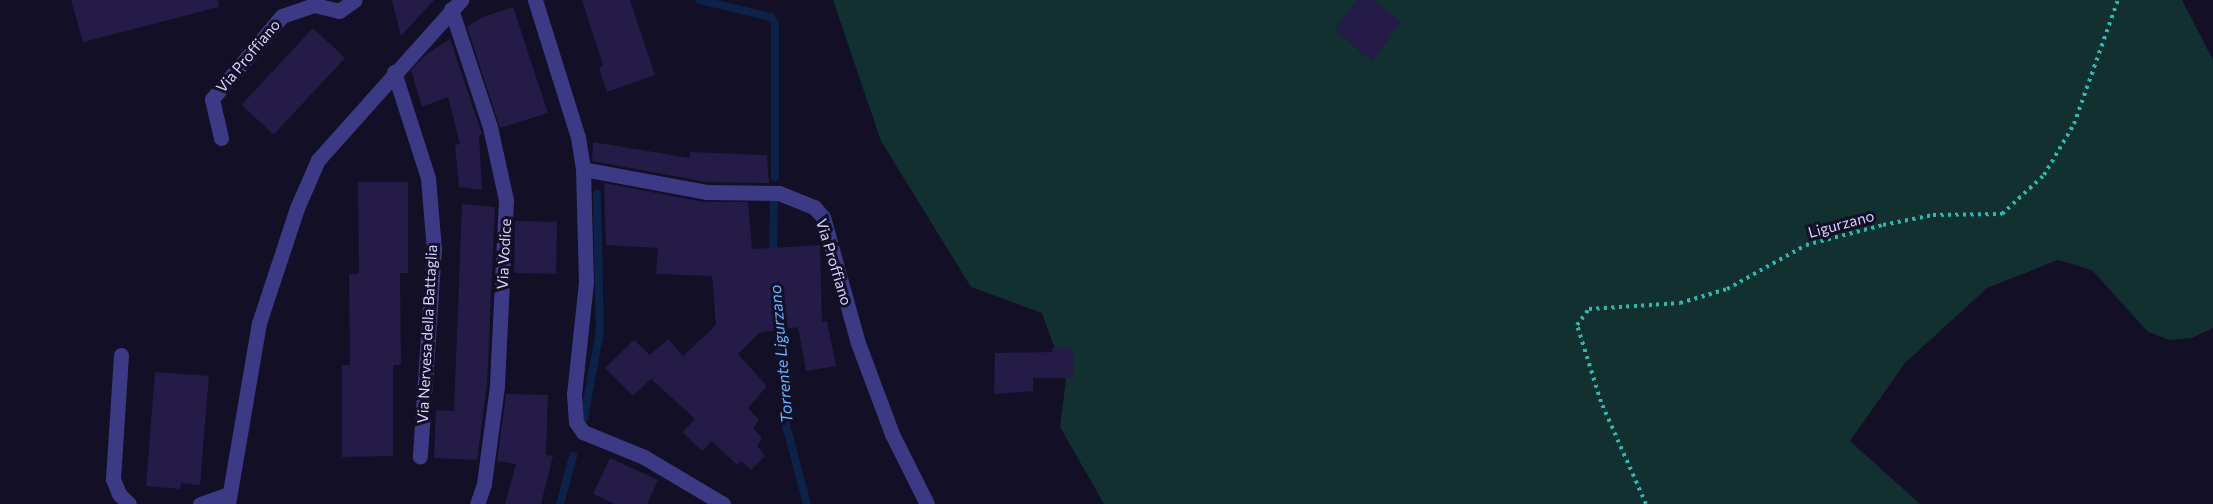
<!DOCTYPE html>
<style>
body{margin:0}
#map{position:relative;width:2213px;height:504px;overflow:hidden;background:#130f26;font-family:Commissioner,sans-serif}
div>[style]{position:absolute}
.green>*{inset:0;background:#12302f}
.stream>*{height:8px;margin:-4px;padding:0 4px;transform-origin:4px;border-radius:4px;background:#0c2248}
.building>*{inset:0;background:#241b47;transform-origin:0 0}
.path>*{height:4px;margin-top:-2px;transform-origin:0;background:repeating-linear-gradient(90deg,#2fb8b0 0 3px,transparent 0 7.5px)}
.minor>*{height:15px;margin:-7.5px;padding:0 7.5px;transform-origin:7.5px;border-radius:7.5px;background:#3d3a85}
span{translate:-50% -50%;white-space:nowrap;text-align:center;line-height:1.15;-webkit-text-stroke:6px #130f26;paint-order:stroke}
.street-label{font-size:15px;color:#d9d4ff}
.water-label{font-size:16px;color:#62b6ff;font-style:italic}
</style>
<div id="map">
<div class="green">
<div style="clip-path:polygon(833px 0,2182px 0,2213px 60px,2213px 328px,2192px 338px,2170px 340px,2148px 332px,2092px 270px,2058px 260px,1987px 288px,1905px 363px,1850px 441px,1920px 504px,1104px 504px,1060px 427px,1066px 380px,1042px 313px,971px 287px,881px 141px)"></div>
</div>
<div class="stream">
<div style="left:700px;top:0;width:73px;rotate:13.5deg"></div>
<div style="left:771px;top:17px;width:9px;rotate:63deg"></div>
<div style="left:775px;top:25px;width:152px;rotate:90deg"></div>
<div style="left:773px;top:258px;width:56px;rotate:-89deg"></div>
<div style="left:778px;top:319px;width:106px;rotate:85.7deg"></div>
<div style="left:786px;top:425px;width:82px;rotate:75.1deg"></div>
<div style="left:584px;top:418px;width:88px;rotate:-79.6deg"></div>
<div style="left:600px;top:331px;width:137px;rotate:-91.3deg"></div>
<div style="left:560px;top:504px;width:50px;rotate:-74.8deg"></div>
</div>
<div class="building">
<div style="clip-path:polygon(71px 0,218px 0,219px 7px,83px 42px)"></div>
<div style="clip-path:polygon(392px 0,434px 0,401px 36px)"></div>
<div style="clip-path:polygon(582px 0,630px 0,655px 75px,607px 92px,599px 68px,603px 65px)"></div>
<div style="clip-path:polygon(1357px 0,1373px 0,1401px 22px,1372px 62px,1335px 30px)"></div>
<div style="clip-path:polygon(513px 7px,548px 113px,500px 128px,467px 27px,483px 17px)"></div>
<div style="left:313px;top:28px;width:44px;height:105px;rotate:43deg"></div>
<div style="clip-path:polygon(450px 39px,482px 134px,479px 135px,482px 190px,459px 187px,455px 145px,460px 144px,448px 97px,422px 107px,411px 70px,424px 56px)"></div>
<div style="clip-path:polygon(593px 142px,690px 158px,690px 152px,767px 155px,769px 183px,707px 182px,592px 161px)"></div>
<div style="clip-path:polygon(358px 182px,408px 182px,408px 273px,400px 273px,401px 365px,393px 365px,393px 456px,342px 457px,342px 365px,350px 365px,349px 274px,359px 274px)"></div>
<div style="clip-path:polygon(604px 183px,704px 202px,748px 202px,752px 249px,820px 245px,822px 322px,827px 321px,836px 366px,806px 371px,798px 327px,759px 333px,738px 354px,767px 386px,748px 408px,759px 420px,753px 428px,762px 438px,757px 446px,765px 456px,751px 470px,741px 461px,737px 465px,712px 441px,702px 451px,682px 432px,695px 419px,651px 379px,633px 396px,605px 368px,634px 340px,650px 355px,668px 339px,683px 356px,716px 325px,712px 276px,656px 274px,658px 248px,606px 245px)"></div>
<div style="clip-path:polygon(462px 204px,495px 207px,487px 385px,477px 460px,434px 458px,436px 410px,454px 411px)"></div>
<div style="left:515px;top:221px;width:42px;height:52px;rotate:1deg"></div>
<div style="clip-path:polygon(1052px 348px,1073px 348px,1073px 378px,1033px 378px,1033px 391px,994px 394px,995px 353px,1052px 352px)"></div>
<div style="clip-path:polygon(155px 372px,209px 376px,200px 485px,181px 483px,180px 489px,146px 486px)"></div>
<div style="clip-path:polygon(506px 394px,548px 395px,546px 455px,553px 456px,541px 504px,505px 504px,516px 464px,497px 461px)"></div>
<div style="clip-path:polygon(610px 458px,658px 480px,647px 504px,615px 504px,593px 494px)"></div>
</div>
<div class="path">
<div style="left:1646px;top:504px;width:111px;rotate:-113.8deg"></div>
<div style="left:1601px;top:402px;width:81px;rotate:-107.3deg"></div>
<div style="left:1577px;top:325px;width:20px;rotate:-53deg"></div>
<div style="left:1589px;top:309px;width:91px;rotate:-3.8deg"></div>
<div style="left:1680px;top:303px;width:49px;rotate:-16.6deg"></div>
<div style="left:1727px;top:289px;width:90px;rotate:-29.1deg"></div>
<div style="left:1806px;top:245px;width:80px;rotate:-14.6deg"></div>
<div style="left:1883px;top:225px;width:51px;rotate:-11.3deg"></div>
<div style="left:1933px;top:215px;width:69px;rotate:-0.8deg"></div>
<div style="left:2002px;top:214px;width:57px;rotate:-42.9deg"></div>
<div style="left:2044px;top:175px;width:59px;rotate:-59.5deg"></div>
<div style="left:2074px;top:124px;width:132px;rotate:-70.5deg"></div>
</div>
<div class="minor">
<div style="left:535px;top:0;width:144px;rotate:72.6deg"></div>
<div style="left:578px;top:137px;width:32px;rotate:81deg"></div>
<div style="left:583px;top:169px;width:113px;rotate:88.5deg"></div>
<div style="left:586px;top:282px;width:113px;rotate:96.1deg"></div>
<div style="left:574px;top:394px;width:28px;rotate:86deg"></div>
<div style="left:576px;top:422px;width:12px;rotate:55deg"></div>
<div style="left:583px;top:432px;width:66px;rotate:22.3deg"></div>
<div style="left:644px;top:457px;width:92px;rotate:30.7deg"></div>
<div style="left:451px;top:9px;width:124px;rotate:71.7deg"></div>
<div style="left:490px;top:127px;width:75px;rotate:77.6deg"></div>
<div style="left:506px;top:200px;width:186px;rotate:92.8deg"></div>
<div style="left:497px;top:386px;width:99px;rotate:97.6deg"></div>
<div style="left:484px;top:484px;width:21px;rotate:109deg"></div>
<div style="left:394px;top:72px;width:111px;rotate:72.2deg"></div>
<div style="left:428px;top:178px;width:71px;rotate:85.2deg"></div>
<div style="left:434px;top:249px;width:208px;rotate:93.9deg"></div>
<div style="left:221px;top:138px;width:40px;rotate:-103deg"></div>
<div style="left:212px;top:99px;width:109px;rotate:-49.9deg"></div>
<div style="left:282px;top:16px;width:34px;rotate:-19deg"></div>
<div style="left:314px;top:5px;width:26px;rotate:13deg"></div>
<div style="left:339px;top:11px;width:19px;rotate:-35deg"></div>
<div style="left:583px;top:169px;width:125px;rotate:10.6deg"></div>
<div style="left:706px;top:192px;width:73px;rotate:0.8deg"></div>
<div style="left:779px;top:193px;width:38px;rotate:22deg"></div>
<div style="left:814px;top:207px;width:13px;rotate:48deg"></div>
<div style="left:823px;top:217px;width:131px;rotate:74.5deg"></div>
<div style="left:858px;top:343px;width:97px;rotate:69.5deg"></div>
<div style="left:892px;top:434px;width:78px;rotate:63.4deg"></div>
<div style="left:121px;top:355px;width:124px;rotate:93.7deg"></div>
<div style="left:113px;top:479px;width:16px;rotate:68deg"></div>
<div style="left:119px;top:494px;width:14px;rotate:45deg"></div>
<div style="left:200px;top:504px;width:31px;rotate:-19deg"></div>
<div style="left:228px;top:504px;width:184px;rotate:-80.3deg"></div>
<div style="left:259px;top:323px;width:121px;rotate:-71.7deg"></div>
<div style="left:297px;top:208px;width:52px;rotate:-66.4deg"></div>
<div style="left:318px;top:160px;width:215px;rotate:-48.2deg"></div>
</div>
<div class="street-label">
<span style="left:248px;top:56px;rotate:-50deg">Via Proffiano</span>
<span style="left:1841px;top:224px;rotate:-15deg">Ligurzano</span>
<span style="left:504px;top:254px;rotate:-87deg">Via Vodice</span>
<span style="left:834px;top:262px;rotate:73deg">Via Proffiano</span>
<span style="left:427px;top:334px;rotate:-87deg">Via Nervesa della Battaglia</span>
</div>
<div class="water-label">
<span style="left:781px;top:354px;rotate:-95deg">Torrente Ligurzano</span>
</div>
</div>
